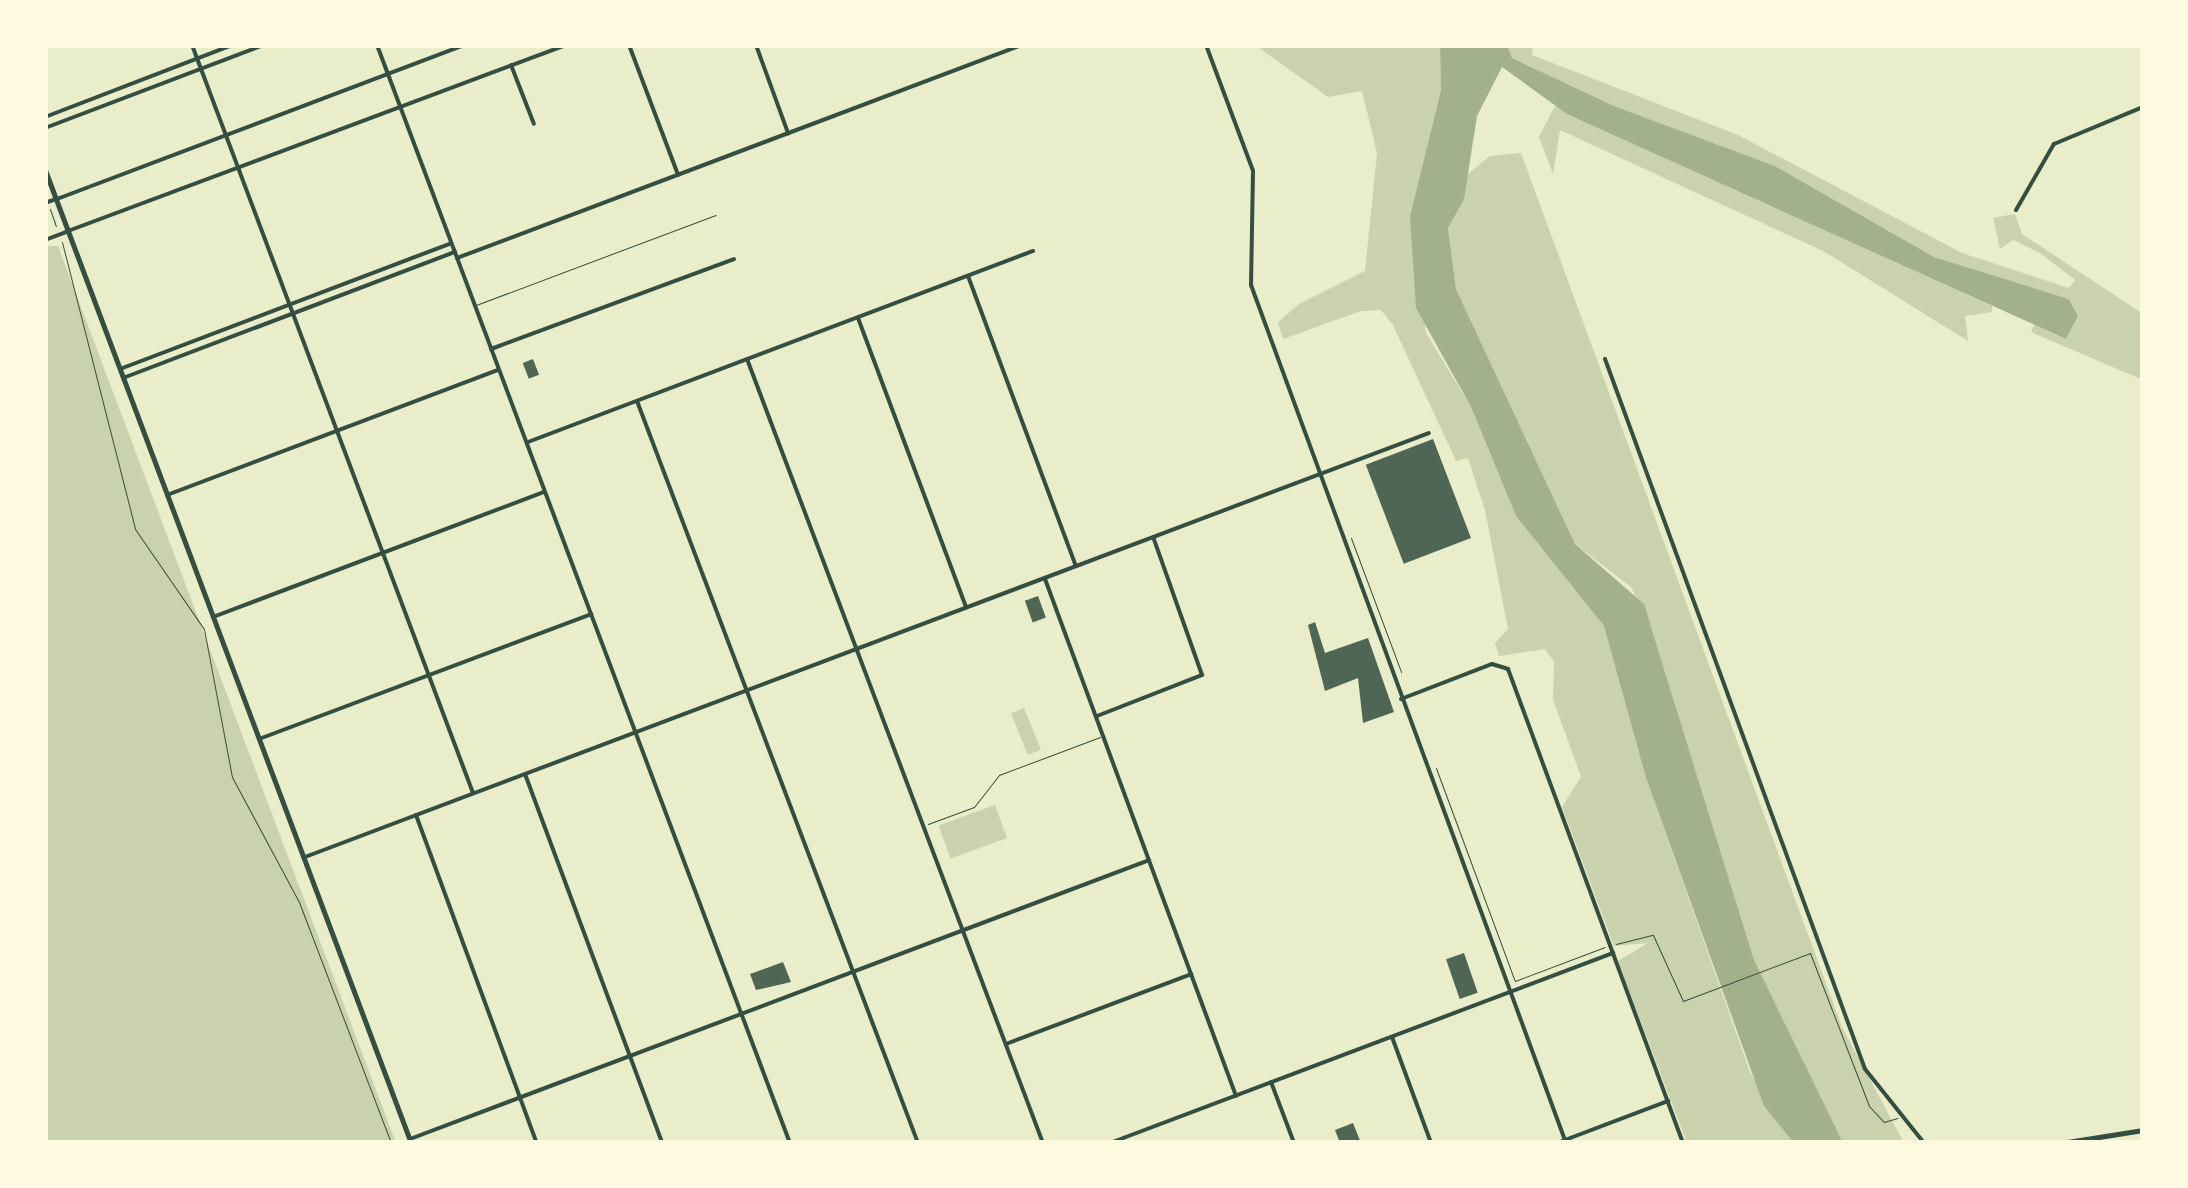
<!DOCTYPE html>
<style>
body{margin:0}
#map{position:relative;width:2188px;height:1188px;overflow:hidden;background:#e9edc9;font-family:Commissioner,sans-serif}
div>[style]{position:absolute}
.green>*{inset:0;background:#cad2ad;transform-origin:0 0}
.water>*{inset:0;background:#a3b18a}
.building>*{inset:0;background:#4f6655;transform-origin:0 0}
.path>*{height:1px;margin:-0.5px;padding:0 0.5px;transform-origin:0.5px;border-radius:0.5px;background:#344e41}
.service>*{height:1px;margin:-0.5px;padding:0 0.5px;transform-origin:0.5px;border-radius:0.5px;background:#344e41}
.minor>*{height:4px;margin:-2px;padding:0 2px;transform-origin:2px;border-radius:2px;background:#344e41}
.tertiary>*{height:4px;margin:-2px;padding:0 2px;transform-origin:2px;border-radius:2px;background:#344e41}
.secondary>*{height:5px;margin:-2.5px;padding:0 2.5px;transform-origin:2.5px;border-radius:2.5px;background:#344e41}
.primary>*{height:5px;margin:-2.5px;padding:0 2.5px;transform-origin:2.5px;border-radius:2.5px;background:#344e41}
span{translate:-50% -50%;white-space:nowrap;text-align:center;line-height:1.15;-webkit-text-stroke:8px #fefae0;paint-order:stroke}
.frame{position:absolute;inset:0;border:48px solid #fefae0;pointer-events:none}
</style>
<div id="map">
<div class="green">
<div style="clip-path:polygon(1255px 45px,1440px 45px,1441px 89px,1410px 216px,1426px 333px,1471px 407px,1516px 516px,1604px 626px,1646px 778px,1750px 1072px,1794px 1143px,1687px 1143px,1618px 961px,1648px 943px,1614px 946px,1562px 807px,1581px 777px,1553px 699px,1554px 662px,1545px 649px,1499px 656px,1495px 643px,1508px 629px,1485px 510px,1468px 458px,1456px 461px,1393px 325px,1381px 310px,1361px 311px,1283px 339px,1278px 322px,1299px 304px,1365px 271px,1377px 153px,1362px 91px,1328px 97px)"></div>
<div style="clip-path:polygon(1507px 45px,1533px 45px,1532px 55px,1738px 135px,1962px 253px,2069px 288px,2075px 280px,2040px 253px,2013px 240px,2000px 249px,1993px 218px,2015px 214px,2022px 234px,2143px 314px,2143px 380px,2031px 332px,2034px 325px,2066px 339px,2078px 316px,2069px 299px,1934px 257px,1775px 166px,1614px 106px,1512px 58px)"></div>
<div style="clip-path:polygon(1555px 106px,1992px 306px,1992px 312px,1965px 316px,1968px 341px,1825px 252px,1560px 130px,1553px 174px,1539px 137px)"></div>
<div style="clip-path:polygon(1521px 153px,1842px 1027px,1904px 1143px,1843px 1143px,1831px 1129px,1754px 960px,1652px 630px,1631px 587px,1575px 544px,1456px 289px,1448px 228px,1464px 177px,1490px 156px)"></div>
<div style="clip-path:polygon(45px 246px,58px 246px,396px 1143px,45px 1143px)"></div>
<div style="left:1024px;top:708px;width:45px;height:14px;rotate:68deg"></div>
<div style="left:995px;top:805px;width:35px;height:60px;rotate:70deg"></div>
</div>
<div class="water">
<div style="clip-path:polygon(1440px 45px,1507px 45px,1512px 58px,1614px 106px,1775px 166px,1934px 257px,2069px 299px,2078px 316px,2066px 339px,1567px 114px,1502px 67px,1477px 116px,1464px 199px,1448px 228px,1456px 289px,1575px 544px,1644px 604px,1754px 960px,1843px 1143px,1794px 1143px,1764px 1106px,1646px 778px,1604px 626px,1516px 516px,1471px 407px,1416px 308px,1410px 216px,1441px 90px)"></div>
</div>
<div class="building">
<div style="left:533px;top:359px;width:17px;height:11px;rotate:69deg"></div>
<div style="left:1433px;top:439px;width:106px;height:72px;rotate:69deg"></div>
<div style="left:1038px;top:596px;width:23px;height:14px;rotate:70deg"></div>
<div style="clip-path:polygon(1315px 622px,1325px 653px,1368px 638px,1394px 712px,1363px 723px,1358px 678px,1325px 691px,1308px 625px)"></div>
<div style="left:1464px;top:953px;width:42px;height:19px;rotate:71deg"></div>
<div style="clip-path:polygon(783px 962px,791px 982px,756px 990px,750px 974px)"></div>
<div style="clip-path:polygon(1353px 1123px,1361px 1143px,1340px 1143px,1335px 1130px)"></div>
</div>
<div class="path">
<div style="left:50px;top:209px;width:18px;rotate:71deg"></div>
<div style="left:62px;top:242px;width:296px;rotate:75.7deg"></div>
<div style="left:135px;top:529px;width:121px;rotate:55.4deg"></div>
<div style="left:204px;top:629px;width:151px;rotate:79.3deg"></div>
<div style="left:232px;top:777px;width:142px;rotate:61.8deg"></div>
<div style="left:299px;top:902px;width:258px;rotate:69.1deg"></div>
<div style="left:1351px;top:538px;width:143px;rotate:69.5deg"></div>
<div style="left:1436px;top:768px;width:227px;rotate:69.7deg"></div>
<div style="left:1515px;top:981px;width:96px;rotate:-20.7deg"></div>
<div style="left:1616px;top:944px;width:38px;rotate:-14deg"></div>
<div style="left:1653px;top:935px;width:72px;rotate:65.6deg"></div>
<div style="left:1683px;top:1001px;width:136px;rotate:-20.7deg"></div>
<div style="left:1810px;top:953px;width:164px;rotate:68.9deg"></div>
<div style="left:1869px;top:1106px;width:22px;rotate:47deg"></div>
<div style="left:1884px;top:1122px;width:14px;rotate:-17deg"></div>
</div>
<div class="service">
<div style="left:476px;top:305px;width:256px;rotate:-20.6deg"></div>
<div style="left:928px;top:824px;width:49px;rotate:-20.3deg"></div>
<div style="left:974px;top:807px;width:41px;rotate:-52deg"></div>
<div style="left:999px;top:775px;width:108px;rotate:-20.6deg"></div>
</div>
<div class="minor">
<div style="left:192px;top:45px;width:799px;rotate:69.41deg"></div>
<div style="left:629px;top:45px;width:139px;rotate:69.3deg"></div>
<div style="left:756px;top:45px;width:94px;rotate:70deg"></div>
<div style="left:1206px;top:45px;width:134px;rotate:69.5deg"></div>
<div style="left:1253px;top:171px;width:114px;rotate:91deg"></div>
<div style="left:1251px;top:285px;width:914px;rotate:69.84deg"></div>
<div style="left:511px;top:65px;width:63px;rotate:68.7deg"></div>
<div style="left:45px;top:117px;width:201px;rotate:-21deg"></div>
<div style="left:45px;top:128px;width:234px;rotate:-20.8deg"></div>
<div style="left:45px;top:203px;width:12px;rotate:-20deg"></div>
<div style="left:2016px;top:210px;width:76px;rotate:-60.1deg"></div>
<div style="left:2054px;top:144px;width:96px;rotate:-22.6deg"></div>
<div style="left:45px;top:240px;width:25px;rotate:-21deg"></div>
<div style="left:457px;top:258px;width:604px;rotate:-20.66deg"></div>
<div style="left:968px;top:276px;width:309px;rotate:69.6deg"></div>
<div style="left:858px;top:318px;width:309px;rotate:69.5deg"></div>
<div style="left:491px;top:349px;width:259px;rotate:-20.3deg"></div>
<div style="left:747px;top:359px;width:838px;rotate:69.32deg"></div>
<div style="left:1605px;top:359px;width:756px;rotate:69.89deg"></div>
<div style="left:1865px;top:1069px;width:95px;rotate:51.4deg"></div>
<div style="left:120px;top:369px;width:354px;rotate:-20.8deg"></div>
<div style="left:123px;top:378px;width:355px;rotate:-20.8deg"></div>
<div style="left:637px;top:401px;width:793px;rotate:69.26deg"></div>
<div style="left:528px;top:442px;width:540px;rotate:-20.72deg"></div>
<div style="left:167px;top:495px;width:354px;rotate:-20.7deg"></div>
<div style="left:1045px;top:579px;width:551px;rotate:69.72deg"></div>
<div style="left:213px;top:617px;width:354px;rotate:-20.7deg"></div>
<div style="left:1401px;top:699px;width:97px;rotate:-21deg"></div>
<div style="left:1492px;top:664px;width:17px;rotate:17deg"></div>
<div style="left:1508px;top:669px;width:505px;rotate:69.74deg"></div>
<div style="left:1097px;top:716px;width:113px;rotate:-21.3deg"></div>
<div style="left:1202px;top:675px;width:146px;rotate:-109.5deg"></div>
<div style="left:259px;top:739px;width:355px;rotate:-20.6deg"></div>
<div style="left:525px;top:774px;width:394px;rotate:69.6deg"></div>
<div style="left:416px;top:815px;width:350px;rotate:69.8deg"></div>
<div style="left:305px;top:857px;width:1201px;rotate:-20.67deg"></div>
<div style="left:1392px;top:1037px;width:113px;rotate:69.8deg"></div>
<div style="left:1006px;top:1044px;width:198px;rotate:-20.7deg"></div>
<div style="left:1271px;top:1082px;width:65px;rotate:69.3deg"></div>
<div style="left:410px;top:1139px;width:790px;rotate:-20.68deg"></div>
<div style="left:1110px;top:1143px;width:538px;rotate:-20.69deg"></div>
<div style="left:1557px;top:1143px;width:119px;rotate:-20.7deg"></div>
</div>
<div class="tertiary">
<div style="left:377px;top:45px;width:1173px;rotate:69.39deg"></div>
<div style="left:57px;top:199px;width:435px;rotate:-20.7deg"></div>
<div style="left:68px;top:231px;width:532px;rotate:-20.48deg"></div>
</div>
<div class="secondary">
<div style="left:45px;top:170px;width:1040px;rotate:69.39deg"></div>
</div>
<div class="primary">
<div style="left:2061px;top:1143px;width:83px;rotate:-9deg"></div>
</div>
<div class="frame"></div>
</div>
